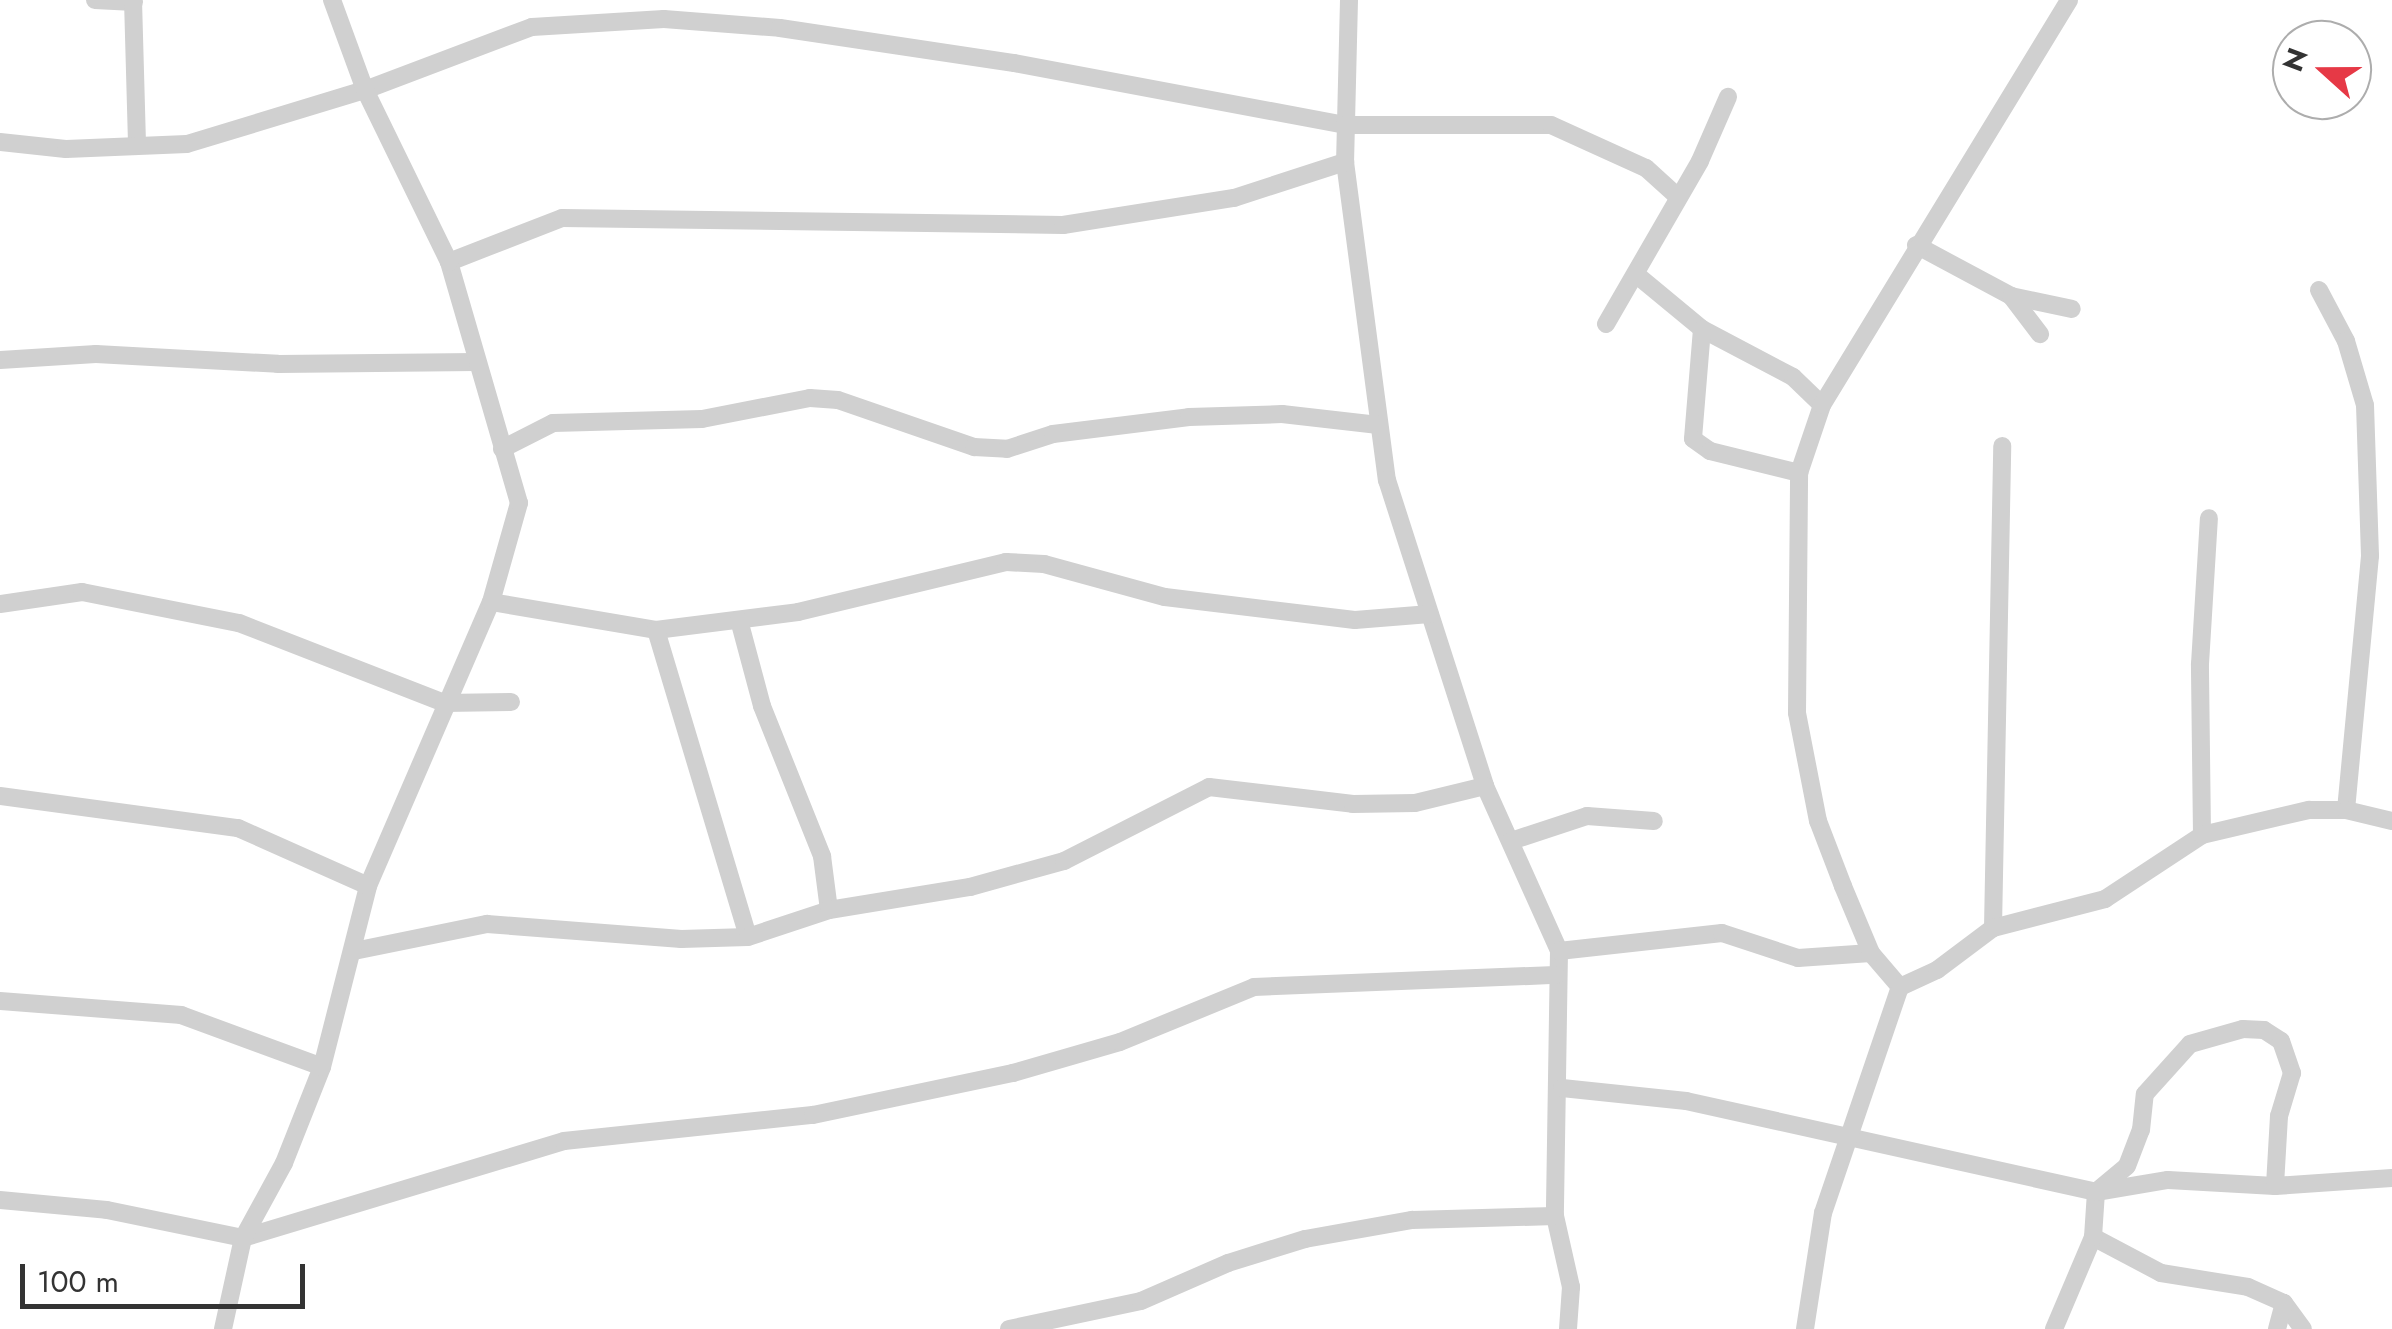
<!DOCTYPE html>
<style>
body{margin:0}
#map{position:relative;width:2392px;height:1329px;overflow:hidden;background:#fff;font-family:Jost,sans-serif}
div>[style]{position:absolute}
.minor>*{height:18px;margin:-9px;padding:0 9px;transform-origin:9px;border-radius:9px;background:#d0d0d0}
span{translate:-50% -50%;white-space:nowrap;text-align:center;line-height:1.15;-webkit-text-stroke:10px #fff;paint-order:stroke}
.north{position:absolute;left:2272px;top:20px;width:100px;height:100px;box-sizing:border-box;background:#fff;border:2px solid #adadad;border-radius:50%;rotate:291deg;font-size:28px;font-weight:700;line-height:40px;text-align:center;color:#333}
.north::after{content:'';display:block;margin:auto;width:35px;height:45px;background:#e63946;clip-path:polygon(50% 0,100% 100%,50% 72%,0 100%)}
.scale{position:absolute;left:20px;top:1264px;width:285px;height:45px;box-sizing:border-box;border:5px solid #333;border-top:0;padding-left:12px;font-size:30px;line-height:35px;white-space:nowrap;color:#333;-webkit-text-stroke:8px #fff;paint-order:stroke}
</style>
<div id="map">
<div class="minor">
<div style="left:95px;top:0;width:39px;rotate:3deg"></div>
<div style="left:133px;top:0;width:146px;rotate:88.4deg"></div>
<div style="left:1349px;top:0;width:162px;rotate:91.4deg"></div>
<div style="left:1345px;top:162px;width:321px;rotate:82.5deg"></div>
<div style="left:1387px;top:480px;width:321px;rotate:72.2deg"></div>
<div style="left:1485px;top:786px;width:181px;rotate:65.8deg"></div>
<div style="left:1559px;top:951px;width:265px;rotate:90.9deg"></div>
<div style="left:1555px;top:1216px;width:73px;rotate:77.3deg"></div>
<div style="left:1571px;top:1287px;width:42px;rotate:94.1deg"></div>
<div style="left:0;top:142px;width:66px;rotate:6.1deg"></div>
<div style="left:66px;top:149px;width:121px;rotate:-2.4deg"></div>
<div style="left:187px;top:144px;width:186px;rotate:-16.9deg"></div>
<div style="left:365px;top:90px;width:178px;rotate:-20.7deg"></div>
<div style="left:532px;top:27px;width:132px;rotate:-3.5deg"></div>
<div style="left:664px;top:19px;width:116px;rotate:4.4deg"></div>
<div style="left:780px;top:28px;width:237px;rotate:8.5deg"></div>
<div style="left:1014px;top:63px;width:337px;rotate:10.6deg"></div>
<div style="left:1345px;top:125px;width:206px"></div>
<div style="left:1551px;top:125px;width:104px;rotate:24.4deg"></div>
<div style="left:1646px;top:168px;width:43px;rotate:42.2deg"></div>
<div style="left:1916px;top:245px;width:108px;rotate:28.2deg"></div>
<div style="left:2011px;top:296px;width:62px;rotate:12deg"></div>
<div style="left:449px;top:262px;width:121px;rotate:-21.3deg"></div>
<div style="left:562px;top:218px;width:501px;rotate:0.8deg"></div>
<div style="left:1063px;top:225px;width:173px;rotate:-9deg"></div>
<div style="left:1234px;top:198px;width:117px;rotate:-18deg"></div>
<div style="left:1638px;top:276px;width:83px;rotate:39.6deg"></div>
<div style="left:1702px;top:329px;width:103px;rotate:27.8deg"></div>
<div style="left:1793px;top:377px;width:40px;rotate:44deg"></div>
<div style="left:2319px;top:290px;width:58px;rotate:62.1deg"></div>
<div style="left:2346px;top:341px;width:67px;rotate:73.5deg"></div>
<div style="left:2365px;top:405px;width:151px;rotate:88.1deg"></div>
<div style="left:2370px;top:556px;width:255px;rotate:95.4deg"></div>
<div style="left:2011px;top:296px;width:48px;rotate:52.7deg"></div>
<div style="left:1606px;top:324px;width:188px;rotate:-60deg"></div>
<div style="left:1700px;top:161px;width:70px;rotate:-66.4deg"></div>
<div style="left:1702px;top:329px;width:110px;rotate:94.7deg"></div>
<div style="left:1693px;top:439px;width:21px;rotate:35deg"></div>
<div style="left:1710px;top:451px;width:92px;rotate:13.9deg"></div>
<div style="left:0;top:360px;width:96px;rotate:-3.6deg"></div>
<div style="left:96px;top:354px;width:182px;rotate:3.1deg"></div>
<div style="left:278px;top:364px;width:198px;rotate:-0.6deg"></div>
<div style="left:502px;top:449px;width:57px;rotate:-27deg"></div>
<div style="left:553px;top:423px;width:149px;rotate:-1.5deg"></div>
<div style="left:702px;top:419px;width:110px;rotate:-11deg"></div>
<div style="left:810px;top:398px;width:28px;rotate:4deg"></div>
<div style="left:838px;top:400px;width:144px;rotate:19.1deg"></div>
<div style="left:974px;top:447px;width:33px;rotate:3deg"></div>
<div style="left:1007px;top:449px;width:48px;rotate:-18.1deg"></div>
<div style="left:1053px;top:434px;width:137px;rotate:-7.1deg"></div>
<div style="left:1189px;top:417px;width:93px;rotate:-1.8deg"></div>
<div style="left:1282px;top:414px;width:97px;rotate:6.5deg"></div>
<div style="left:491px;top:602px;width:167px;rotate:9.6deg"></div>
<div style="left:656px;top:630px;width:143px;rotate:-7.2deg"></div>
<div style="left:798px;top:612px;width:214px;rotate:-13.5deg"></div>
<div style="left:1006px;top:562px;width:38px;rotate:3deg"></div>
<div style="left:1044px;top:564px;width:125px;rotate:15.3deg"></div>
<div style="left:1165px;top:597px;width:191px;rotate:6.9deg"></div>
<div style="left:1355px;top:620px;width:75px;rotate:-4.6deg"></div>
<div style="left:0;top:604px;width:83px;rotate:-8.3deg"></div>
<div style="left:82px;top:592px;width:160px;rotate:11.2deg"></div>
<div style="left:239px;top:623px;width:220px;rotate:21.3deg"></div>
<div style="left:444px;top:703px;width:67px;rotate:-0.9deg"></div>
<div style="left:739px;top:620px;width:89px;rotate:75deg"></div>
<div style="left:762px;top:706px;width:162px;rotate:68.2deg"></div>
<div style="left:822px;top:856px;width:54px;rotate:82.6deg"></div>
<div style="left:656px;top:630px;width:320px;rotate:73.3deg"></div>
<div style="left:0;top:796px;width:240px;rotate:7.7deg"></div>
<div style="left:238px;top:828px;width:142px;rotate:24deg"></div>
<div style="left:2202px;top:835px;width:171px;rotate:-90.7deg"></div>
<div style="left:2200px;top:664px;width:146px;rotate:-86.5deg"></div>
<div style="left:1511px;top:841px;width:80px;rotate:-18.2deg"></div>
<div style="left:1587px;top:816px;width:67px;rotate:4.3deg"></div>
<div style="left:1993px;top:928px;width:482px;rotate:-88.9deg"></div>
<div style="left:354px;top:951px;width:136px;rotate:-11.5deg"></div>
<div style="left:487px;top:924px;width:195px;rotate:4.4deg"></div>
<div style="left:681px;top:939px;width:67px;rotate:-1.7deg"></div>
<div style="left:748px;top:937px;width:85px;rotate:-18.4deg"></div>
<div style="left:829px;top:910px;width:143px;rotate:-9.3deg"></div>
<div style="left:970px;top:887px;width:98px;rotate:-15.5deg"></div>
<div style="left:1064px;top:861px;width:163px;rotate:-27deg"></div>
<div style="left:1209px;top:787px;width:145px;rotate:6.7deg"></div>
<div style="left:1353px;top:804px;width:62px;rotate:-0.9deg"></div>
<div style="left:1415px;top:803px;width:72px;rotate:-13.7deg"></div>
<div style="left:1559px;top:951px;width:164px;rotate:-6.3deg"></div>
<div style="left:1722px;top:933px;width:80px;rotate:18.2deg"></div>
<div style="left:1798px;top:958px;width:73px;rotate:-3.9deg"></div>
<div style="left:1900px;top:987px;width:45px;rotate:-130.5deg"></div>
<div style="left:1871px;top:953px;width:73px;rotate:-112.7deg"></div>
<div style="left:1843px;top:886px;width:70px;rotate:-111deg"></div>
<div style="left:1818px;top:821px;width:110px;rotate:-101deg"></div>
<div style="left:1797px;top:713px;width:240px;rotate:-89.5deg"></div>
<div style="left:1799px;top:473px;width:72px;rotate:-71.3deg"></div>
<div style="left:1822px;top:405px;width:474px;rotate:-58.6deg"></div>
<div style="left:0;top:1001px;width:182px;rotate:4.4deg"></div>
<div style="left:181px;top:1015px;width:150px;rotate:20.2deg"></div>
<div style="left:1562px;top:1088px;width:125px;rotate:6deg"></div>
<div style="left:1686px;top:1101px;width:420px;rotate:12.5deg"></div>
<div style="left:2096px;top:1192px;width:73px;rotate:-9.5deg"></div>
<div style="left:2168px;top:1180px;width:107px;rotate:3.2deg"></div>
<div style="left:2275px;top:1186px;width:117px;rotate:-3.9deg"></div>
<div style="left:0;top:1200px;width:107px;rotate:5.3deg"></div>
<div style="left:107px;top:1210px;width:139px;rotate:11.6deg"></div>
<div style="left:243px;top:1238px;width:335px;rotate:-16.8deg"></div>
<div style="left:564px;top:1141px;width:250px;rotate:-6deg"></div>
<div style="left:813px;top:1115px;width:204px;rotate:-11.9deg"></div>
<div style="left:1013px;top:1073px;width:111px;rotate:-16.2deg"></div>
<div style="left:1120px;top:1042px;width:145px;rotate:-22.3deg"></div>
<div style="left:1254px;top:987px;width:302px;rotate:-2.3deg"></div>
<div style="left:2093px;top:1237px;width:77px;rotate:27.9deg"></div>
<div style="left:2161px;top:1273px;width:88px;rotate:9.1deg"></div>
<div style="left:2248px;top:1287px;width:39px;rotate:24deg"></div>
<div style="left:2284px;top:1303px;width:32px;rotate:54deg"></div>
<div style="left:223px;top:1329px;width:93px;rotate:-77.6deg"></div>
<div style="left:243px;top:1238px;width:85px;rotate:-61.3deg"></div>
<div style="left:284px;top:1163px;width:103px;rotate:-68.4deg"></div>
<div style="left:322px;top:1067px;width:187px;rotate:-75.7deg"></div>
<div style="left:368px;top:886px;width:309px;rotate:-66.6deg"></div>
<div style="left:491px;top:602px;width:103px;rotate:-74.2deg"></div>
<div style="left:519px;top:503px;width:251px;rotate:-106.2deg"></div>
<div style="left:449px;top:262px;width:191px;rotate:-116deg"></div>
<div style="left:365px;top:90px;width:96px;rotate:-110.1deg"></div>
<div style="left:1009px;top:1329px;width:135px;rotate:-12deg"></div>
<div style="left:1141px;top:1301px;width:95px;rotate:-23.6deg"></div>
<div style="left:1228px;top:1263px;width:81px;rotate:-17.3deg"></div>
<div style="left:1305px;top:1239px;width:109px;rotate:-10.1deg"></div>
<div style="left:1412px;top:1220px;width:143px;rotate:-1.6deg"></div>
<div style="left:1805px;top:1329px;width:117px;rotate:-81.2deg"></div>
<div style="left:1823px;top:1213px;width:239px;rotate:-71.2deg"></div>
<div style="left:1900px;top:987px;width:41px;rotate:-24.7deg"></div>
<div style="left:1937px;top:970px;width:70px;rotate:-36.9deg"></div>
<div style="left:1993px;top:928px;width:116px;rotate:-14.5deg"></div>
<div style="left:2105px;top:899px;width:116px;rotate:-33.4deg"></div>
<div style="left:2202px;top:835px;width:110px;rotate:-13.2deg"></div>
<div style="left:2309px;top:810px;width:37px"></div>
<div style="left:2346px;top:810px;width:47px;rotate:13.4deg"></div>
<div style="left:2054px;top:1329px;width:100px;rotate:-67deg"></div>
<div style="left:2093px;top:1237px;width:45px;rotate:-86.2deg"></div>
<div style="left:2096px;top:1192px;width:40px;rotate:-40deg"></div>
<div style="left:2127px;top:1166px;width:39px;rotate:-69deg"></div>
<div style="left:2141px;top:1130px;width:36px;rotate:-84deg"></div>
<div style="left:2145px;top:1094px;width:67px;rotate:-48deg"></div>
<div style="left:2190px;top:1044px;width:55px;rotate:-15.8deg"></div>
<div style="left:2243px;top:1029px;width:21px;rotate:3deg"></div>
<div style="left:2264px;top:1030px;width:20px;rotate:33deg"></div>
<div style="left:2281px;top:1041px;width:34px;rotate:71deg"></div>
<div style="left:2292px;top:1073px;width:45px;rotate:106.8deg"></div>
<div style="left:2279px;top:1116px;width:70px;rotate:93.3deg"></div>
<div style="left:2277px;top:1329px;width:27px;rotate:-75deg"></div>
</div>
<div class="north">N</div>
<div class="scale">100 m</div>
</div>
